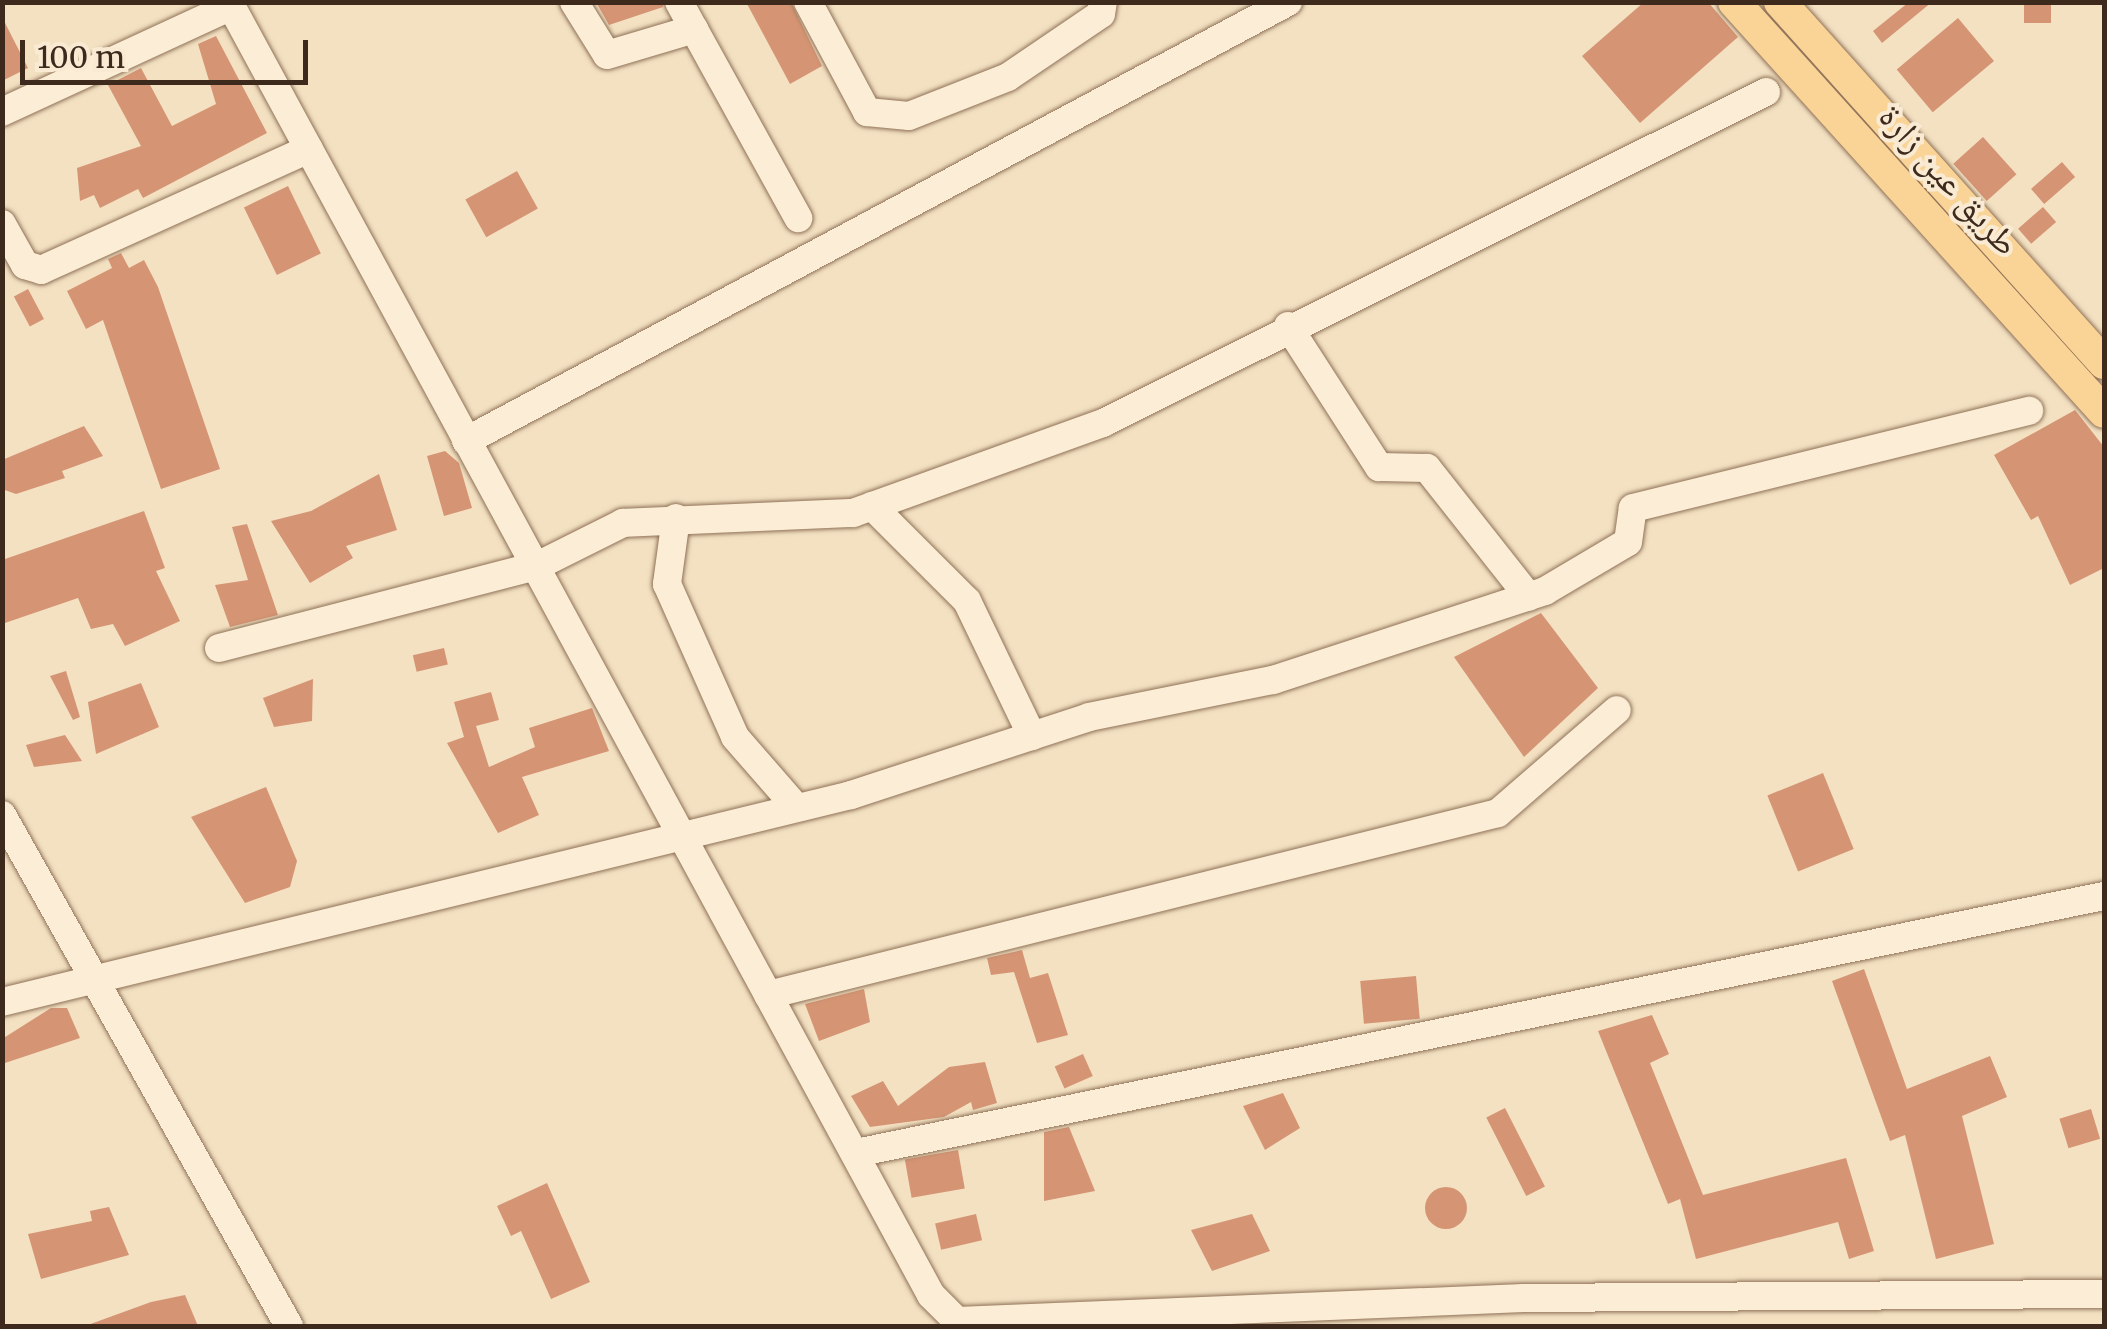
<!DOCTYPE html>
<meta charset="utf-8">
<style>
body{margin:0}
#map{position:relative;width:2107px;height:1329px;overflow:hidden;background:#f3e1c2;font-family:Merriweather,"Noto Naskh Arabic",serif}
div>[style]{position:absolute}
.building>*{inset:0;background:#d59574;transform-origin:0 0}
.round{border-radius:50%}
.roads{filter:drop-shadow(0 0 2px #8f7157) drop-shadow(0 0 2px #8f7157)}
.minor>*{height:28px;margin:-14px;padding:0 14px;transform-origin:14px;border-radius:14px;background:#fceed6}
.major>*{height:32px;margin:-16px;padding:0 16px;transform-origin:16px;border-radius:16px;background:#fad396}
span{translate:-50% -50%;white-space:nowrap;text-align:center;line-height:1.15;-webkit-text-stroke:8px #f9ebd3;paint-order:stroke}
.street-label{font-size:35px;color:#3d2a1d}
.frame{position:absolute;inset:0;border:5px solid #3d2a1d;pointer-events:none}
.scale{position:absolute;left:20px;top:40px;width:288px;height:45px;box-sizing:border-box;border:5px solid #3d2a1d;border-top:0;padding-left:12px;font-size:30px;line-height:35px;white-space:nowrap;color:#3d2a1d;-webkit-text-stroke:8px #f9ebd3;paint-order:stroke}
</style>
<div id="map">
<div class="building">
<div style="clip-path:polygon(596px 2px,662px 2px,663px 7px,609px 25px)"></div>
<div style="clip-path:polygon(746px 2px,791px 2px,822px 66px,790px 84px)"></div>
<div style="clip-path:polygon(1644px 2px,1708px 2px,1738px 37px,1640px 123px,1582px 56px)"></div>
<div style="clip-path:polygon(1909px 2px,1932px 2px,1882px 43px,1873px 31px)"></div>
<div style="left:2024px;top:2px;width:27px;height:21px"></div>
<div style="clip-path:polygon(2px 17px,28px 68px,2px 81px)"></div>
<div style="left:1958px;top:18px;width:56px;height:80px;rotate:50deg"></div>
<div style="clip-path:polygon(216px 36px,267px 133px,143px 198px,138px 189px,100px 208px,94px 195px,80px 201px,77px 168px,141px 146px,108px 85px,141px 68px,172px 126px,216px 104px,198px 44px)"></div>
<div style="left:1983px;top:137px;width:50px;height:40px;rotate:48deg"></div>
<div style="left:2062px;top:162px;width:20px;height:41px;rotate:49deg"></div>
<div style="left:517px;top:171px;width:43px;height:59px;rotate:61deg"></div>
<div style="left:288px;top:186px;width:75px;height:49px;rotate:64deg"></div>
<div style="left:2043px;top:207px;width:20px;height:33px;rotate:49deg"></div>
<div style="clip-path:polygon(121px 253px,129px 268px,144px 260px,158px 287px,220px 469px,161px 489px,103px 320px,86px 329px,67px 291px,112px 268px,108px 259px)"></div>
<div style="left:28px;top:289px;width:34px;height:16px;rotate:62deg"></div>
<div style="clip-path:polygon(2075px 410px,2104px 447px,2104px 568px,2070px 585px,2038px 516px,2031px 520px,1994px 455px)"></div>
<div style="clip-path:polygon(84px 426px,103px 456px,62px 471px,65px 478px,16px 494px,2px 489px,2px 460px)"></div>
<div style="clip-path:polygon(445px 451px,459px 463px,472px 508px,444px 516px,427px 456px)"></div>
<div style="clip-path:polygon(379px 474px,397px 530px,346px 546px,353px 558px,310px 583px,271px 521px,311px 511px)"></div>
<div style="clip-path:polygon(144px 511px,165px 568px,156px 571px,180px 621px,125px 646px,113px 624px,91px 629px,78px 598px,2px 624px,2px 560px)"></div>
<div style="clip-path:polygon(247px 524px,278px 615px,230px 627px,215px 585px,248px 580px,232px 527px)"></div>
<div style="clip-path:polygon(1541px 613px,1598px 688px,1524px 757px,1454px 657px)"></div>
<div style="left:444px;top:648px;width:17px;height:32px;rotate:77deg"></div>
<div style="clip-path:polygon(66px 671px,80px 717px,73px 720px,50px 676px)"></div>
<div style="clip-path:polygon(313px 679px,312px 721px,274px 727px,263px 698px)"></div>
<div style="clip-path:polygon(141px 683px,159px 727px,96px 754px,88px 702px)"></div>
<div style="clip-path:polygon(491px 692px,499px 720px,476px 726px,489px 767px,535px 747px,529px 728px,592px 708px,609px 751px,522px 777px,539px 815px,498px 833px,447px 743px,464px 737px,454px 702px)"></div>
<div style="clip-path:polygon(65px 735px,82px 761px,34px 767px,26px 745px)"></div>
<div style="left:1823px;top:773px;width:82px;height:60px;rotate:68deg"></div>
<div style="clip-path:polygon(266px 787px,297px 861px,290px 887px,245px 903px,191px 817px)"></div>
<div style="clip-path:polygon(1022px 950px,1030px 978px,1048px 973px,1068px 1035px,1037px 1043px,1014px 972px,991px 975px,987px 958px)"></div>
<div style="clip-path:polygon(1864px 969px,1907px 1089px,1990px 1056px,2007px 1097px,1962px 1116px,1994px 1244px,1936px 1259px,1905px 1135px,1890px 1141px,1832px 981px)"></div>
<div style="left:1416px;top:976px;width:43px;height:56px;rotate:85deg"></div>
<div style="clip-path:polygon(864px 989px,870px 1022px,819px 1041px,805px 1004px)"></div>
<div style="clip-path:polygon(51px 1008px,67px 1008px,80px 1038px,2px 1064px,2px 1039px)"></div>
<div style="clip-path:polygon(1652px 1015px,1669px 1054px,1650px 1063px,1703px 1195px,1846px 1158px,1874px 1251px,1849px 1259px,1838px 1222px,1696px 1259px,1680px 1199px,1668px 1204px,1598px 1031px)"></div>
<div style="left:1083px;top:1054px;width:24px;height:31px;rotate:66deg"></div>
<div style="clip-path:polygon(985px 1062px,997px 1103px,973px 1110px,971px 1102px,944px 1117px,870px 1127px,851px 1096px,883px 1081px,898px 1106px,949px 1067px)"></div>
<div style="clip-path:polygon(1283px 1093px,1300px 1128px,1265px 1150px,1243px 1106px)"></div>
<div style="left:1505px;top:1108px;width:88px;height:21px;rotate:63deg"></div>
<div style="left:2091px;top:1109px;width:31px;height:33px;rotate:73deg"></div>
<div style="clip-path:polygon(1069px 1127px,1095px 1191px,1044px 1201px,1044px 1132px)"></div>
<div style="left:958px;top:1150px;width:39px;height:54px;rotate:80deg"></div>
<div style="clip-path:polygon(547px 1183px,590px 1282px,551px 1299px,521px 1231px,511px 1236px,497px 1206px)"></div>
<div class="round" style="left:1425px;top:1187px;width:42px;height:42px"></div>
<div style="clip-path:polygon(109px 1207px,129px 1255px,41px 1279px,28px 1234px,92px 1221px,90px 1211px)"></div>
<div style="left:976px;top:1214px;width:27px;height:42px;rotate:77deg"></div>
<div style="clip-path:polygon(1252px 1214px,1270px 1251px,1212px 1271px,1191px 1230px)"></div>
<div style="clip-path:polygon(185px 1295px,198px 1326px,85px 1326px,151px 1302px)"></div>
</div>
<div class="roads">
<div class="minor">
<div style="left:229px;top:2px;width:1471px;rotate:61.5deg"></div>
<div style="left:931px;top:1295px;width:37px;rotate:45deg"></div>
<div style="left:957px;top:1321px;width:567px;rotate:-2.32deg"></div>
<div style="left:1524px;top:1298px;width:580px;rotate:-0.4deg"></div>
<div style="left:574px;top:2px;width:62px;rotate:58.1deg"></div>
<div style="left:607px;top:55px;width:91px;rotate:-16.6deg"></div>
<div style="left:679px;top:2px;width:247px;rotate:61.1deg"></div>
<div style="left:808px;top:2px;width:125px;rotate:61.8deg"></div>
<div style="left:867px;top:112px;width:42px;rotate:5.4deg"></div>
<div style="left:909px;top:116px;width:106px;rotate:-21.5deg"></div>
<div style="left:1008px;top:77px;width:112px;rotate:-34.1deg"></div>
<div style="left:1101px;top:14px;width:12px;rotate:-81deg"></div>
<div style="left:2px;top:112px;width:252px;rotate:-24.8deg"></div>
<div style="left:2px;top:224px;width:47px;rotate:60.7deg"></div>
<div style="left:25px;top:265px;width:17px;rotate:17deg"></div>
<div style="left:41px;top:270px;width:294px;rotate:-24.3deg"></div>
<div style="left:1288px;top:326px;width:168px;rotate:57.2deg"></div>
<div style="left:1379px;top:467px;width:48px;rotate:1.2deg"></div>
<div style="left:1427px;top:468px;width:164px;rotate:51.7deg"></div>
<div style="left:466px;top:441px;width:932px;rotate:-28.11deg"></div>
<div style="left:872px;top:506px;width:134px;rotate:45deg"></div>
<div style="left:967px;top:601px;width:150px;rotate:64.3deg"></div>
<div style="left:676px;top:518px;width:67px;rotate:97.8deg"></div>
<div style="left:667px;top:584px;width:167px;rotate:66deg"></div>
<div style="left:735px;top:737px;width:93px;rotate:48.9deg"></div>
<div style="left:219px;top:648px;width:331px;rotate:-14.5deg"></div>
<div style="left:539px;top:565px;width:94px;rotate:-26.6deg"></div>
<div style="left:623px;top:523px;width:230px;rotate:-2.5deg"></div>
<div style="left:853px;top:513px;width:266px;rotate:-19.8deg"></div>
<div style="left:1103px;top:423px;width:741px;rotate:-26.53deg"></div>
<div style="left:2px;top:815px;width:586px;rotate:60.68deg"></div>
<div style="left:768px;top:995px;width:752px;rotate:-14deg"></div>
<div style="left:1498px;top:813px;width:157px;rotate:-40.9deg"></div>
<div style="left:2px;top:1002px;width:874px;rotate:-13.7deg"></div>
<div style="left:851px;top:795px;width:250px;rotate:-18.1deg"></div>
<div style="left:1089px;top:717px;width:188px;rotate:-11.4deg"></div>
<div style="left:1273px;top:680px;width:286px;rotate:-18.1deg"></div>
<div style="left:1545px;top:591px;width:96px;rotate:-30.6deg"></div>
<div style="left:1628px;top:542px;width:34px;rotate:-82deg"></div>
<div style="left:1633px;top:508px;width:408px;rotate:-13.8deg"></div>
<div style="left:856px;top:1153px;width:1274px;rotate:-11.64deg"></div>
</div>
<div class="major">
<div style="left:1734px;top:2px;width:552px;rotate:47.94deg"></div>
<div style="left:1780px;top:2px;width:485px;rotate:48.1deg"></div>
</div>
</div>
<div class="street-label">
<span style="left:1949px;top:180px;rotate:48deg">طريق عين زارة</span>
</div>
<div class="frame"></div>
<div class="scale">100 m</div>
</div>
